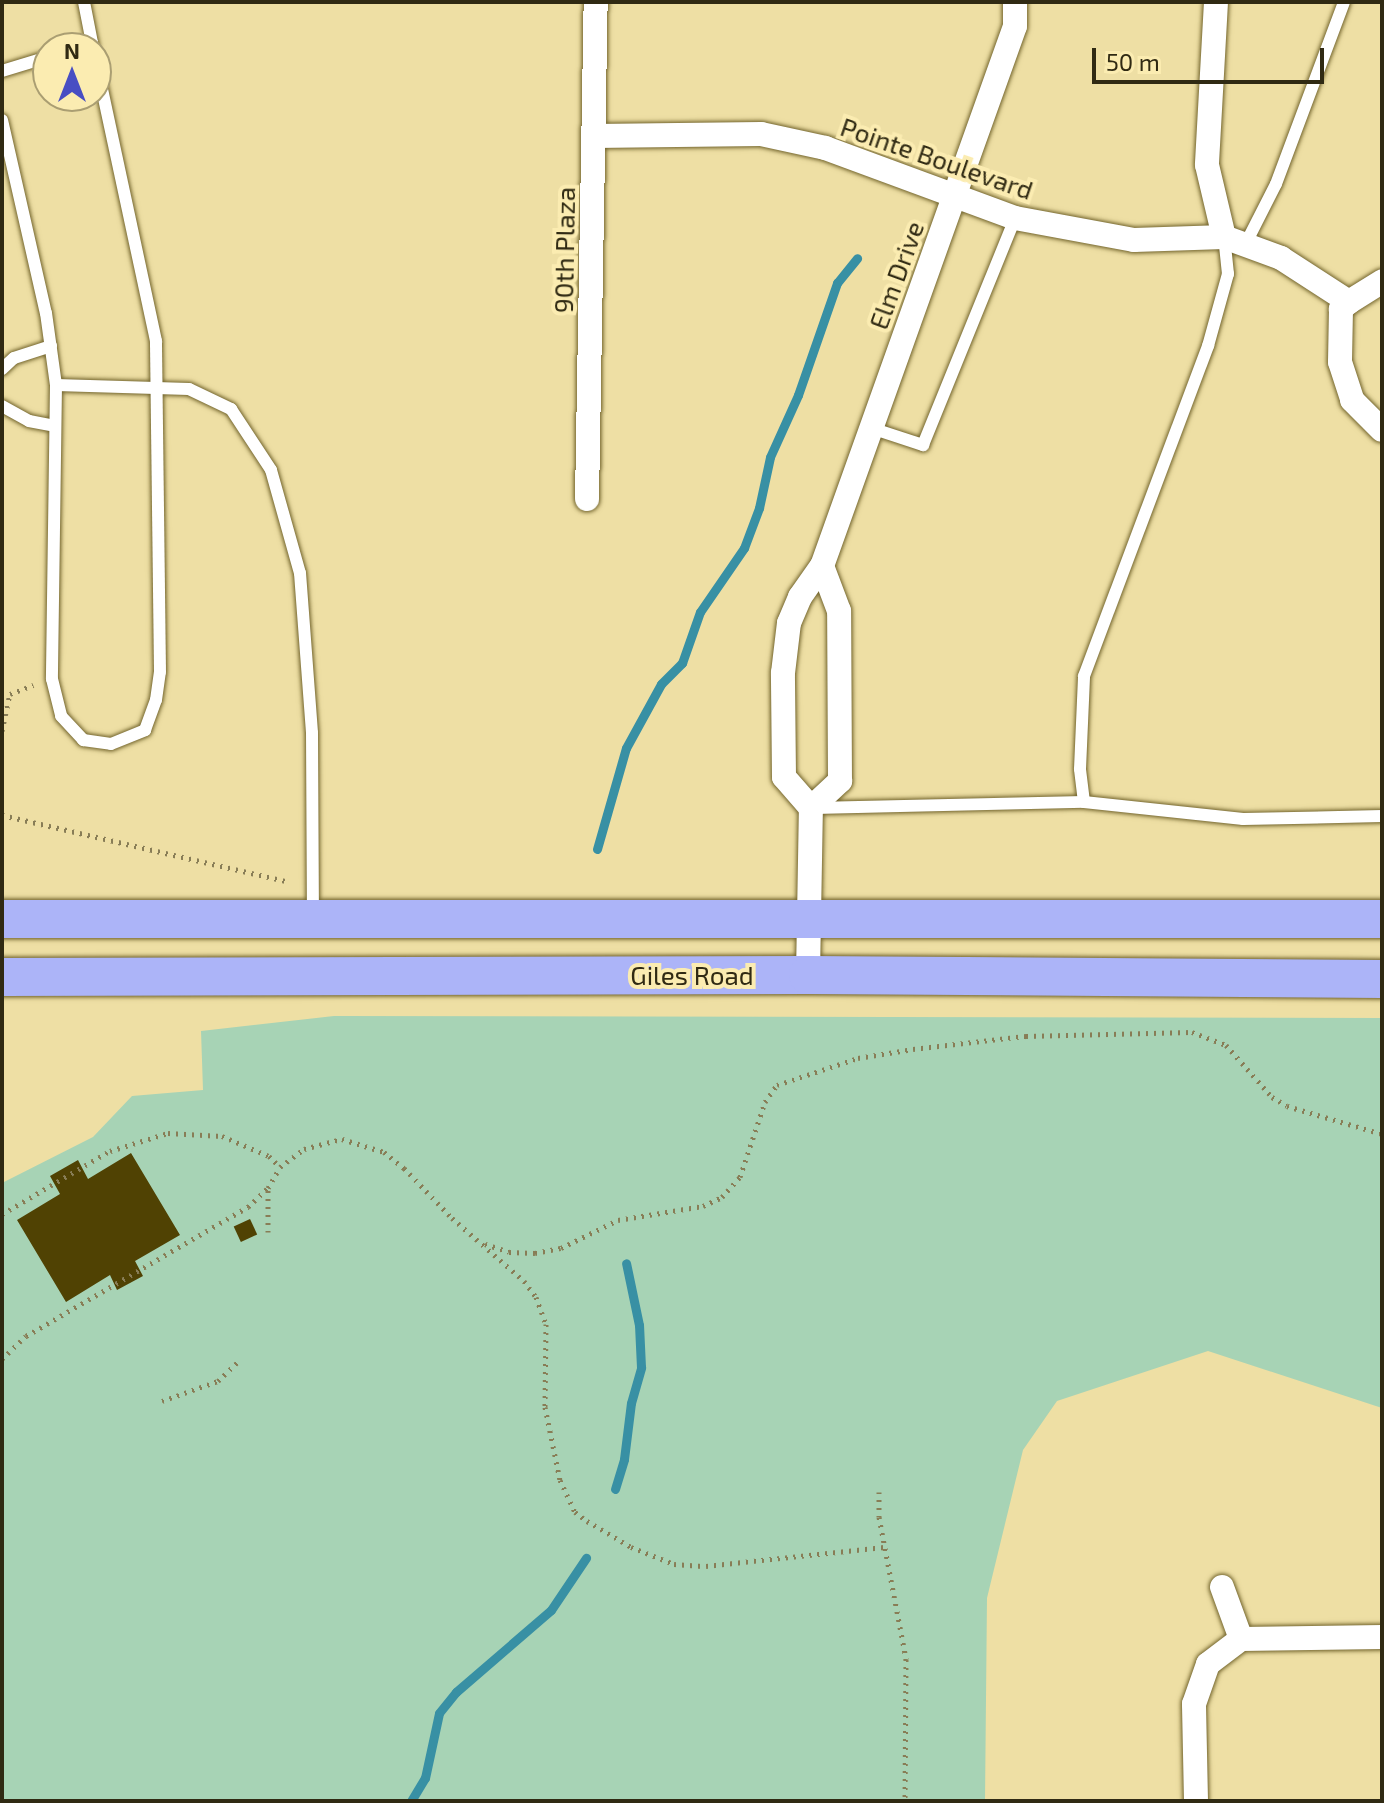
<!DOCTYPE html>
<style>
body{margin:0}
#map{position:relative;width:1384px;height:1803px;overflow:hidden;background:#eedfa4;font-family:"Exo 2",sans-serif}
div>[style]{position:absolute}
.green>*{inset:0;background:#a7d3b5}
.stream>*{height:9px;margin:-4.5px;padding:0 4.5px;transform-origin:4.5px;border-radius:4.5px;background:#3890a4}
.building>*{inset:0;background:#504203;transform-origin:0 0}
.path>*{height:5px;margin-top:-2.5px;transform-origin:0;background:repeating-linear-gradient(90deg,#887d56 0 2px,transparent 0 8px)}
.roads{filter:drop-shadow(0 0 2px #73652d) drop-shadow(0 0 2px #73652d)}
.service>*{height:12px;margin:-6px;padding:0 6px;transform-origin:6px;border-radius:6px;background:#fff}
.minor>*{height:24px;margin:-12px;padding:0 12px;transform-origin:12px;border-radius:12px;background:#fff}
.primary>*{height:38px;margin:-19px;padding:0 19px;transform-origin:19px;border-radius:19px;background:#acb4f8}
span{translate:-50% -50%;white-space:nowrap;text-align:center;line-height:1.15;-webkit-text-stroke:8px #fbecb1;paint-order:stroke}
.street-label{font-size:26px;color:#302a13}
.frame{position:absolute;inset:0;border:4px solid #302a13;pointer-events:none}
.north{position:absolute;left:32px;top:32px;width:80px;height:80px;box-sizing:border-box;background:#fbecb1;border:2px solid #aa9e72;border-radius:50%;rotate:0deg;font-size:22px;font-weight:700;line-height:32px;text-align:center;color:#302a13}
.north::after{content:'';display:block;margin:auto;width:28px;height:36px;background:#484ec3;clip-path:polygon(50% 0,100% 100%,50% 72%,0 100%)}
.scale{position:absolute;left:1092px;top:48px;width:232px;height:36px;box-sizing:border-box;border:4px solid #302a13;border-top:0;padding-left:10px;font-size:24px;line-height:28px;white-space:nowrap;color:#302a13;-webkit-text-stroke:6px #fbecb1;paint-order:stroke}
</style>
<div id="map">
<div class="green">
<div style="clip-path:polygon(334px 1016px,1382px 1018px,1382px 1408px,1208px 1351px,1057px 1401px,1023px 1450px,987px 1598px,985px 1801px,2px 1801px,2px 1183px,93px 1137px,132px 1096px,203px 1090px,201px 1031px)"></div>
</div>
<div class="stream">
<div style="left:597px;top:849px;width:105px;rotate:-74deg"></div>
<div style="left:626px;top:748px;width:73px;rotate:-61.3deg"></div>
<div style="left:661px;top:684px;width:30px;rotate:-45deg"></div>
<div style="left:682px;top:663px;width:54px;rotate:-70.6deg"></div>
<div style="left:700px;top:612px;width:78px;rotate:-55.5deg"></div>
<div style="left:744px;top:548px;width:43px;rotate:-69.4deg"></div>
<div style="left:759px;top:508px;width:52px;rotate:-77.8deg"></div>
<div style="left:770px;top:457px;width:68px;rotate:-65.7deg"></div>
<div style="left:798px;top:395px;width:119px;rotate:-70.8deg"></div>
<div style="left:837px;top:283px;width:32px;rotate:-51deg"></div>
<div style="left:615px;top:1489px;width:31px;rotate:-73deg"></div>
<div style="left:624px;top:1459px;width:56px;rotate:-82.9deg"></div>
<div style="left:631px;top:1403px;width:37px;rotate:-74deg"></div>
<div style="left:641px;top:1367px;width:42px;rotate:-92.7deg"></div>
<div style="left:639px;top:1325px;width:63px;rotate:-101.8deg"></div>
<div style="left:411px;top:1801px;width:27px;rotate:-59deg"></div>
<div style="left:425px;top:1778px;width:66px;rotate:-77.8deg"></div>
<div style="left:439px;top:1713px;width:27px;rotate:-51deg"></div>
<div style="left:456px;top:1692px;width:125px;rotate:-40.8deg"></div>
<div style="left:551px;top:1610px;width:63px;rotate:-56.1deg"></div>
</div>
<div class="building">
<div style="clip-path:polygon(131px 1153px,180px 1235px,135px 1261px,143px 1276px,117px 1290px,110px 1275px,66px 1302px,17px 1220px,60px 1194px,50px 1176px,78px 1160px,88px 1179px)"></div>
<div style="left:250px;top:1219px;width:17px;height:18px;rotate:65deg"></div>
</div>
<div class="path">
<div style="left:2px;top:731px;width:38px;rotate:-78deg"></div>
<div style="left:10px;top:694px;width:25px;rotate:-21deg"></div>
<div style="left:2px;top:815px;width:295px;rotate:13.1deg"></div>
<div style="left:2px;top:1214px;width:125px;rotate:-30.3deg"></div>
<div style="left:110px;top:1151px;width:61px;rotate:-17.2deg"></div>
<div style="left:168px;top:1133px;width:54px;rotate:3.2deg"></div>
<div style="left:222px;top:1136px;width:51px;rotate:23.1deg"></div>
<div style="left:269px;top:1156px;width:16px;rotate:45deg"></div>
<div style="left:268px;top:1232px;width:43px;rotate:-90deg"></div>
<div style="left:485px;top:1244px;width:25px;rotate:18deg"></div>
<div style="left:509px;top:1252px;width:26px;rotate:2deg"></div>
<div style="left:535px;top:1253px;width:26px;rotate:-11deg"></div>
<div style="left:561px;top:1248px;width:64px;rotate:-26.2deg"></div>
<div style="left:618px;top:1220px;width:86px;rotate:-9.4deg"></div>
<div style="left:703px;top:1206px;width:21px;rotate:-25deg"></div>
<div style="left:722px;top:1197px;width:27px;rotate:-48deg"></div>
<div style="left:740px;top:1177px;width:79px;rotate:-71.6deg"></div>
<div style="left:765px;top:1102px;width:21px;rotate:-55deg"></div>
<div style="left:777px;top:1085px;width:85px;rotate:-18.4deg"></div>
<div style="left:858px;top:1058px;width:56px;rotate:-9.3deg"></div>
<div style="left:913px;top:1049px;width:114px;rotate:-6.6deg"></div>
<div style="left:1026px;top:1036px;width:166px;rotate:-1.4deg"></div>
<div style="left:1192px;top:1032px;width:36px;rotate:21deg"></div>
<div style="left:1226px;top:1045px;width:69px;rotate:48.5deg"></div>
<div style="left:1272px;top:1097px;width:17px;rotate:31deg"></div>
<div style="left:1287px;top:1106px;width:99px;rotate:16.4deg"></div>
<div style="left:2px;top:1359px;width:33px;rotate:-44deg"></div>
<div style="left:26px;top:1336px;width:257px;rotate:-30.2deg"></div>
<div style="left:248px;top:1207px;width:28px;rotate:-44deg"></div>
<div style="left:268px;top:1188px;width:24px;rotate:-60deg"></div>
<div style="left:280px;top:1167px;width:30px;rotate:-37deg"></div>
<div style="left:304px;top:1149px;width:39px;rotate:-15deg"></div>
<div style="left:342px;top:1139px;width:44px;rotate:17.2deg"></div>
<div style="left:384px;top:1152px;width:26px;rotate:39deg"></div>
<div style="left:404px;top:1168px;width:69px;rotate:46.2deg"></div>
<div style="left:452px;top:1218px;width:96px;rotate:41.2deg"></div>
<div style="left:524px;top:1281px;width:20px;rotate:53deg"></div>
<div style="left:536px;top:1297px;width:29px;rotate:70deg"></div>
<div style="left:546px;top:1324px;width:83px;rotate:90.7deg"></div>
<div style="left:545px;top:1407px;width:75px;rotate:78.4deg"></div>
<div style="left:560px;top:1480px;width:35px;rotate:65deg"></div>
<div style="left:575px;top:1512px;width:15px;rotate:37deg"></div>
<div style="left:587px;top:1521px;width:51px;rotate:30.6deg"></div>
<div style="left:631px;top:1547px;width:46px;rotate:21.6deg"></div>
<div style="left:674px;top:1564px;width:32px;rotate:4deg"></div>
<div style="left:706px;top:1566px;width:179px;rotate:-6.1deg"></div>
<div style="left:162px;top:1401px;width:59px;rotate:-19.7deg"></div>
<div style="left:218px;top:1381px;width:28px;rotate:-44deg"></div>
<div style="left:879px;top:1492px;width:25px;rotate:90deg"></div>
<div style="left:879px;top:1517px;width:145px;rotate:79.2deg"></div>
<div style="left:906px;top:1659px;width:142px;rotate:90.4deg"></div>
</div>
<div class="roads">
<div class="service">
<div style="left:84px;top:2px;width:47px;rotate:78.9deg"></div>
<div style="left:76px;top:48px;width:17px;rotate:-17deg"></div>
<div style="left:2px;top:71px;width:48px;rotate:-16.9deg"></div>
<div style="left:2px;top:120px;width:198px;rotate:77.2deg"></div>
<div style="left:46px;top:313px;width:73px;rotate:82.1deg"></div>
<div style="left:56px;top:385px;width:294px;rotate:90.8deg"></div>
<div style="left:52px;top:679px;width:38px;rotate:76deg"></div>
<div style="left:61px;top:716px;width:33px;rotate:47deg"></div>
<div style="left:83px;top:740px;width:28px;rotate:8deg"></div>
<div style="left:111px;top:744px;width:37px;rotate:-22deg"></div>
<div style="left:145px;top:730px;width:32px;rotate:-70deg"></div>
<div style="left:156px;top:700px;width:28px;rotate:-82deg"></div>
<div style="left:160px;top:672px;width:331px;rotate:-90.7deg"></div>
<div style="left:156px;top:341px;width:287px;rotate:-102.1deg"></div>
<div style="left:1245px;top:245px;width:68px;rotate:-63.1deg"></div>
<div style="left:1276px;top:184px;width:194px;rotate:-69.5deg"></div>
<div style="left:2px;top:369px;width:16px;rotate:-43deg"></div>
<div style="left:14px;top:358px;width:39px;rotate:-18deg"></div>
<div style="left:56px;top:385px;width:133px;rotate:1.7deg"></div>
<div style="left:189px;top:389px;width:47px;rotate:25.5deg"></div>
<div style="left:231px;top:409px;width:73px;rotate:56.7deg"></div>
<div style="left:271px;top:470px;width:107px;rotate:74.3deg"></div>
<div style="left:300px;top:573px;width:160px;rotate:85.7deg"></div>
<div style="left:312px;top:733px;width:180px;rotate:89.7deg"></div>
<div style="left:2px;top:406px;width:31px;rotate:29deg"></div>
<div style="left:29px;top:421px;width:26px;rotate:11deg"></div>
<div style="left:871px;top:428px;width:55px;rotate:18.1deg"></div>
<div style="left:923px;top:445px;width:245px;rotate:-67.9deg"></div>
<div style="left:1084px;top:802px;width:33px;rotate:-97deg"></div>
<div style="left:1080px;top:769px;width:93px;rotate:-87.5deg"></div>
<div style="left:1084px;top:676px;width:353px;rotate:-69.4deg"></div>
<div style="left:1208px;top:346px;width:75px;rotate:-74.5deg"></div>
<div style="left:1228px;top:274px;width:37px;rotate:-96deg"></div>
<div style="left:814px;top:808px;width:270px;rotate:-1.3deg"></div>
<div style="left:1084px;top:802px;width:160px;rotate:6.1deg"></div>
<div style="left:1243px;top:819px;width:139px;rotate:-1.2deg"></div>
</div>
<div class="minor">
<div style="left:1216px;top:2px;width:163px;rotate:93.2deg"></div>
<div style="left:1207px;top:165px;width:74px;rotate:76.7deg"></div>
<div style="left:594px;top:136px;width:167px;rotate:-0.7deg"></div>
<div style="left:761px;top:134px;width:66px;rotate:12.3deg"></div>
<div style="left:825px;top:148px;width:202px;rotate:20.2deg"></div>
<div style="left:1015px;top:218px;width:121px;rotate:10.5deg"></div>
<div style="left:1134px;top:240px;width:90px;rotate:-1.9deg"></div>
<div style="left:1224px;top:237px;width:61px;rotate:20.2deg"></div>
<div style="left:1281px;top:258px;width:81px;rotate:32.9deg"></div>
<div style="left:1349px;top:302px;width:39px;rotate:-32deg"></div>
<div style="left:1349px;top:302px;width:11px;rotate:139deg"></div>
<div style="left:1341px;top:309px;width:53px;rotate:91.1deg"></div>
<div style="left:1340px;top:362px;width:40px;rotate:72deg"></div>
<div style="left:1352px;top:400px;width:42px;rotate:45deg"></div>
<div style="left:587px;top:499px;width:497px;rotate:-89deg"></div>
<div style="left:811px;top:808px;width:41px;rotate:-131.1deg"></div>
<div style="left:784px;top:777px;width:104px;rotate:-90.6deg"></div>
<div style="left:783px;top:673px;width:50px;rotate:-83.2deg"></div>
<div style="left:789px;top:623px;width:28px;rotate:-67deg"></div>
<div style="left:800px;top:597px;width:38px;rotate:-55deg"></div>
<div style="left:808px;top:975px;width:167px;rotate:-89deg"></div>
<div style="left:811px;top:808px;width:40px;rotate:-43deg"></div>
<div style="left:840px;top:781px;width:170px;rotate:-90.3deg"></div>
<div style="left:839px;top:611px;width:48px;rotate:-110.7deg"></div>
<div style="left:822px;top:566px;width:573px;rotate:-70.33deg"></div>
<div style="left:1015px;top:26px;width:24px;rotate:-90deg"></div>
<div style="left:1222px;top:1587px;width:55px;rotate:69.9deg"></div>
<div style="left:1241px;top:1639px;width:141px;rotate:-0.8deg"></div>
<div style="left:1196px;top:1801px;width:97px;rotate:-91.2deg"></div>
<div style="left:1194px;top:1704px;width:42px;rotate:-70.7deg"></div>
<div style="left:1208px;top:1664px;width:41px;rotate:-37.1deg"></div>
</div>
<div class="primary">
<div style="left:2px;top:919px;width:1380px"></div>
<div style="left:2px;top:977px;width:806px;rotate:-0.14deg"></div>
<div style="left:808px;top:975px;width:574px;rotate:0.4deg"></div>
</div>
</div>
<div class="street-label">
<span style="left:937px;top:158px;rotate:19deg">Pointe Boulevard</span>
<span style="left:564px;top:250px;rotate:-89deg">90th Plaza</span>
<span style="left:896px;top:275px;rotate:-70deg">Elm Drive</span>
<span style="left:692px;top:975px">Giles Road</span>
</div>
<div class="frame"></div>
<div class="north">N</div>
<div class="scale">50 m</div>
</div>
